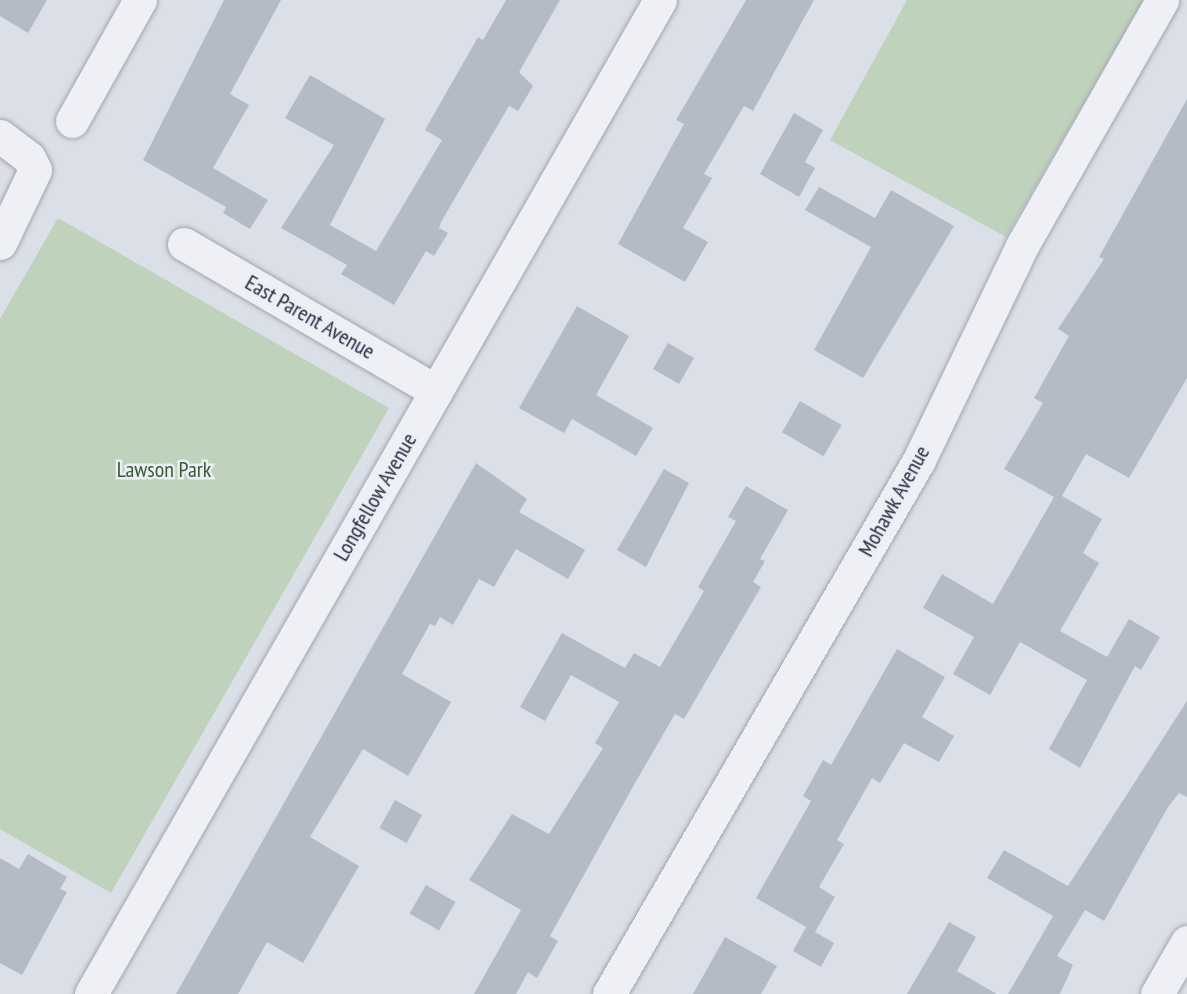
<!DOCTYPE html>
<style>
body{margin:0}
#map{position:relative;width:1187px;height:994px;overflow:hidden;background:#dbdfe7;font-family:"PT Sans Narrow",sans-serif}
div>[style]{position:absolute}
.green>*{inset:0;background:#bfd2bc}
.building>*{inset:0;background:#b5bac7;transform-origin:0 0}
.roads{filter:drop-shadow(0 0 2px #a0a6b1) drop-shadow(0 0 2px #a0a6b1)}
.street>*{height:33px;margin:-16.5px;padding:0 16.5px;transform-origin:16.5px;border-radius:16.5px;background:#eef0f5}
span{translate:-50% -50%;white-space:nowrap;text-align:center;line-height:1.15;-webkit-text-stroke:5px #ebeef5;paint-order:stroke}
.street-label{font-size:22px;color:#242c3f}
.park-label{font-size:22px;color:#355c30}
</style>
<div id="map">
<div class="green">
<div style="clip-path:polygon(907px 0,1144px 0,1006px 237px,830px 140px)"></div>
<div style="clip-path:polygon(58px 218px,389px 408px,111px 893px,0 829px,0 319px)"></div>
</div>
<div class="building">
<div style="clip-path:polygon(0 0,47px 0,28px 33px,0 16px)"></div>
<div style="clip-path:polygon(224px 0,281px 0,230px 94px,249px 105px,213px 168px,268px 200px,250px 229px,223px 213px,226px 207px,143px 160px)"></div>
<div style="clip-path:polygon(506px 0,560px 0,519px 72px,533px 86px,518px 111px,509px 106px,441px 222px,439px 228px,448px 233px,434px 256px,426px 251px,394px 305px,341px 274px,347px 265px,281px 228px,334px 145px,285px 118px,310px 75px,385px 119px,330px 225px,376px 251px,442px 140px,425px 130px,478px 37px,483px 40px)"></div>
<div style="clip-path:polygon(746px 0,814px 0,753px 111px,744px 106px,704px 174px,712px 178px,683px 228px,708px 242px,685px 282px,618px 244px,684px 124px,676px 120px)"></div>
<div style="clip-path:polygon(1187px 99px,1187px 378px,1129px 478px,1086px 454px,1062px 496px,1102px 519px,1083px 553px,1099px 563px,1060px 631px,1107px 657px,1129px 619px,1160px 637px,1141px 670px,1135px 666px,1080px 768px,1049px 749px,1087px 680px,1020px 642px,990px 695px,953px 674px,974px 637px,923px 608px,942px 574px,993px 604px,1054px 497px,1004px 469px,1043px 403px,1034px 398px,1069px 336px,1058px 329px,1104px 259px,1099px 257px)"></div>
<div style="clip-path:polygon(794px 113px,823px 130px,805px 162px,815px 168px,799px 197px,760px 174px)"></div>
<div style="clip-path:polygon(819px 187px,875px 218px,891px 190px,954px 226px,863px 378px,814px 350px,871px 247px,805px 210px)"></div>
<div style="clip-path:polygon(577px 306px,629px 336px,596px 395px,653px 428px,636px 456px,572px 419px,564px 433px,519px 408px)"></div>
<div style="left:668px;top:343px;width:30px;height:30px;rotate:30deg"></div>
<div style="left:800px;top:401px;width:48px;height:36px;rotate:30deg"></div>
<div style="clip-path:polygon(476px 463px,527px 499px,519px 512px,585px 550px,568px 579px,516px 549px,494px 587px,479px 579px,453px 625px,440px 617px,435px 626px,430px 624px,402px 674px,451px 702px,408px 776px,363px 749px,310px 837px,359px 866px,303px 963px,267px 942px,238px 994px,176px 994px)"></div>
<div style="clip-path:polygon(664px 469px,689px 483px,646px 567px,617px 550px)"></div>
<div style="clip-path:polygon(746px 486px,788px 510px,760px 559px,765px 561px,753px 582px,761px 587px,684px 719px,675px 714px,635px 783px,550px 936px,558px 941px,537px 978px,528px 972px,516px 994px,474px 994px,521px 910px,469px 880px,512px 814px,549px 834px,603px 748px,595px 743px,619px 702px,571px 675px,545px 721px,520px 707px,562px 633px,625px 668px,634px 653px,660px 667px,704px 591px,698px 587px,736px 521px,728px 517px)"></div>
<div style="clip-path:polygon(897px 649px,945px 677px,922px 717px,954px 736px,939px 762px,904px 743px,880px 783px,872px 778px,837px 840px,844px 844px,819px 887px,835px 897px,815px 932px,834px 943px,821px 967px,793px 951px,806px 927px,756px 898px,811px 801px,803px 796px,823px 760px,831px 765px)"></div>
<div style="clip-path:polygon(1187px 701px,1187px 797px,1179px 793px,1168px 807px,1104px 921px,1085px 910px,1057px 956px,1073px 965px,1060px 994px,1008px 994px,1053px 916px,987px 878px,1004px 850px,1068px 886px)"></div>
<div style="left:395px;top:800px;width:31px;height:32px;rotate:29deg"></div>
<div style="clip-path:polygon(28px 854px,67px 877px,60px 889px,67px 892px,22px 975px,0 963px,0 858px,19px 869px)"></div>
<div style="left:426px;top:885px;width:34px;height:33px;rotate:30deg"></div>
<div style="clip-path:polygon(949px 922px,976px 937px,957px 971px,997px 994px,907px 994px)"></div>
<div style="clip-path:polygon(725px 937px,777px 966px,761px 994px,693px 994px)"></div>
</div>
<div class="roads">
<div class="street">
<div style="left:72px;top:121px;width:139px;rotate:-60.7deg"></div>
<div style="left:0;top:136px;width:36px;rotate:37deg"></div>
<div style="left:29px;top:158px;width:13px;rotate:63deg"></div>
<div style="left:35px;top:170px;width:81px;rotate:115.6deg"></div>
<div style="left:184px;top:244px;width:292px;rotate:30.3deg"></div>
<div style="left:91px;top:994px;width:1145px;rotate:-60.21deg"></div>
<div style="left:609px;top:994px;width:617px;rotate:-59.86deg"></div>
<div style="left:919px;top:460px;width:240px;rotate:-64.3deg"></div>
<div style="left:1023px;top:244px;width:281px;rotate:-60.3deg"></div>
<div style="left:1157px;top:994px;width:60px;rotate:-60deg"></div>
</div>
</div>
<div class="street-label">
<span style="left:310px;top:317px;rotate:30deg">East Parent Avenue</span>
<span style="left:375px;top:497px;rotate:-60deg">Longfellow Avenue</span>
<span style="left:894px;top:501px;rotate:-61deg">Mohawk Avenue</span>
</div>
<div class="park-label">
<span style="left:164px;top:470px">Lawson Park</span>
</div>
</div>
